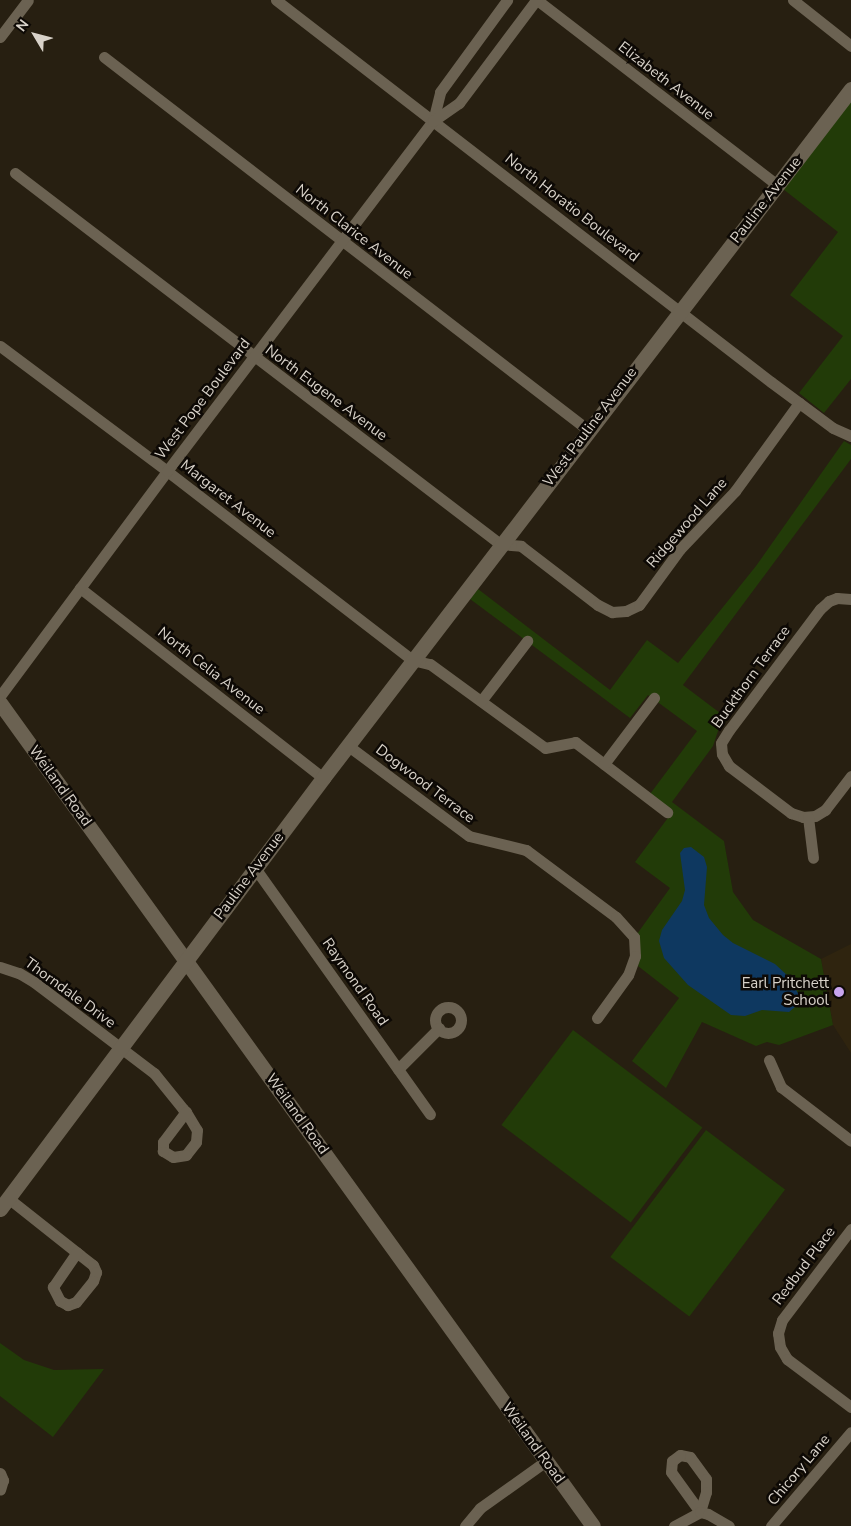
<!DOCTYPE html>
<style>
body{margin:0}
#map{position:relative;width:851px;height:1526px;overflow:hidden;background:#271f11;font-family:"Nunito Sans",sans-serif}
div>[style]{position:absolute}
.built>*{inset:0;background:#2f240f}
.green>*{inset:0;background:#223b08;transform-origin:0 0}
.water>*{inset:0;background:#0e3860}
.street>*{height:11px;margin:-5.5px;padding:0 5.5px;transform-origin:5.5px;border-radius:5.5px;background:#6b6252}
.street>.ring{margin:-5.5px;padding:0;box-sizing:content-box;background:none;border:11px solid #6b6252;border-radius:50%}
.secondary>*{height:15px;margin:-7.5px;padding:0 7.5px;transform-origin:7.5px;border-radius:7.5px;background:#6b6252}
.dots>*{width:14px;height:14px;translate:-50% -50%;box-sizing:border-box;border:2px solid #0d0905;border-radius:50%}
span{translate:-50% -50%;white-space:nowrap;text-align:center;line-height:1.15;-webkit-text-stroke:5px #0d0905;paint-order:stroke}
.street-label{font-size:15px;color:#d8d2c9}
.poi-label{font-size:15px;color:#d8d2c9}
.right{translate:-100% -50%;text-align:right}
.north{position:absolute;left:10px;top:10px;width:50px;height:50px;-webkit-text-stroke:4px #0d0905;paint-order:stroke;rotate:307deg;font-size:14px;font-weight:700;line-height:20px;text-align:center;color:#d8d2c9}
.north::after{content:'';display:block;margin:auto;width:18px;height:22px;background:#d8d2c9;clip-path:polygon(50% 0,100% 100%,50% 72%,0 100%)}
</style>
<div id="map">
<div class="built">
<div style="clip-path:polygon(851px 944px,851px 1053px,833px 1025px,821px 959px)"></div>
</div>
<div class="green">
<div style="clip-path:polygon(851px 101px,851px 379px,824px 413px,799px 393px,843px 336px,790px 295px,838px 232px,783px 189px)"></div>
<div style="clip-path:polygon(844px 441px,851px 445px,851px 459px,683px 685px,728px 719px,718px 731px,713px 746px,672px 802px,724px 841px,733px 892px,753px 920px,821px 959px,833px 1025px,779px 1045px,767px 1042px,756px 1046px,702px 1022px,666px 1088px,632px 1061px,679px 998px,638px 966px,640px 955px,637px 934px,670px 888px,635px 862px,673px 811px,650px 794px,697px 731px,648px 695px,630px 718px,470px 599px,478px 589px,610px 690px,647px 640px,678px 663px,756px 566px)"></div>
<div style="left:573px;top:1030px;width:162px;height:119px;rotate:37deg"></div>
<div style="left:706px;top:1130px;width:99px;height:159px;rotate:37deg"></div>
<div style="clip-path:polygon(0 1343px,24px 1360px,54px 1370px,104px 1369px,53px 1437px,0 1396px)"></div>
</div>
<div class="water">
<div style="clip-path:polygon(691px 847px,704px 857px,707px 867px,704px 905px,709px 918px,723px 935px,733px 943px,775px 964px,788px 976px,799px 995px,795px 1007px,789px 1012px,762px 1010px,745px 1016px,731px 1015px,688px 985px,664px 958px,659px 941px,662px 930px,682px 901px,685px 890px,680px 853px,684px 848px)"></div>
</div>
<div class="street">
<div style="left:276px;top:0;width:625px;rotate:37.66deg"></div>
<div style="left:771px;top:382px;width:77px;rotate:36.6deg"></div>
<div style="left:833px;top:428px;width:20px;rotate:24deg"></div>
<div style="left:537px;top:0;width:303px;rotate:37.6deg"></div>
<div style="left:793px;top:0;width:74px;rotate:38.4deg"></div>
<div style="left:0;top:37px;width:46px;rotate:-52.9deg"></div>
<div style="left:104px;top:57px;width:611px;rotate:37.62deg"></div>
<div style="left:433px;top:121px;width:30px;rotate:-76deg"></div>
<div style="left:440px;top:92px;width:114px;rotate:-53.9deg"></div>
<div style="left:15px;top:173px;width:611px;rotate:37.41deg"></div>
<div style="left:500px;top:544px;width:21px;rotate:5deg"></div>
<div style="left:521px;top:546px;width:97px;rotate:37.5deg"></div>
<div style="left:598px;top:605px;width:16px;rotate:27deg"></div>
<div style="left:612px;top:612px;width:14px;rotate:-4deg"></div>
<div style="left:626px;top:611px;width:14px;rotate:-25deg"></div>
<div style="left:639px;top:605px;width:69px;rotate:-53.8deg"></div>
<div style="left:680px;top:549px;width:80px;rotate:-46.5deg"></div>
<div style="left:735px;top:491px;width:109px;rotate:-54deg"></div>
<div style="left:0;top:346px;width:209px;rotate:36.8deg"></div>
<div style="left:167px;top:471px;width:309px;rotate:37.6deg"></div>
<div style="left:412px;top:660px;width:18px;rotate:13deg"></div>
<div style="left:430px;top:664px;width:142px;rotate:36.1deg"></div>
<div style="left:545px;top:748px;width:31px;rotate:-11deg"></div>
<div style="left:575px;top:742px;width:116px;rotate:37.3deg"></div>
<div style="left:80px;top:588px;width:308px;rotate:38deg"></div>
<div style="left:851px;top:599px;width:14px;rotate:-176deg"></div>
<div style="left:837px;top:598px;width:9px;rotate:159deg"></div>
<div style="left:829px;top:601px;width:12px;rotate:138deg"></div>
<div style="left:820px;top:609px;width:151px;rotate:126.9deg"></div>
<div style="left:729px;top:730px;width:15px;rotate:122deg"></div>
<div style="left:721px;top:743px;width:11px;rotate:85deg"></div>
<div style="left:722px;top:754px;width:14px;rotate:60deg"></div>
<div style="left:729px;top:766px;width:78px;rotate:37.2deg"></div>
<div style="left:791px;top:813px;width:13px;rotate:18deg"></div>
<div style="left:803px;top:817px;width:12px;rotate:-5deg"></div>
<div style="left:815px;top:816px;width:12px;rotate:-31deg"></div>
<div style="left:825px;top:810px;width:43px;rotate:-52.6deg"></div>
<div style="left:0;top:696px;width:280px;rotate:-53.4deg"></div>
<div style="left:167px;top:471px;width:440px;rotate:-52.8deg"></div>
<div style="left:433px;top:121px;width:32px;rotate:-35deg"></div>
<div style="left:459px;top:103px;width:129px;rotate:-53.2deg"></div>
<div style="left:481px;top:701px;width:76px;rotate:-52.5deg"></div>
<div style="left:347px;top:745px;width:152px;rotate:36.7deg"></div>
<div style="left:469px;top:836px;width:59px;rotate:13.8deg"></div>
<div style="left:526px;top:850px;width:112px;rotate:36.7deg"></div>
<div style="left:616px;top:917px;width:27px;rotate:48deg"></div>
<div style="left:634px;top:937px;width:19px;rotate:87deg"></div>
<div style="left:635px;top:956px;width:20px;rotate:110deg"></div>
<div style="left:628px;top:975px;width:53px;rotate:125.8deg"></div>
<div style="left:604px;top:764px;width:83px;rotate:-52.9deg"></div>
<div style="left:808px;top:817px;width:41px;rotate:83deg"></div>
<div style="left:255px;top:868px;width:302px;rotate:54.6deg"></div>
<div style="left:0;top:967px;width:20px;rotate:18deg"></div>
<div style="left:19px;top:973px;width:17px;rotate:31deg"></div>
<div style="left:34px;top:982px;width:151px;rotate:37.2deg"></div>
<div style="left:154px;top:1073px;width:46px;rotate:51.1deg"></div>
<div style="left:183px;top:1109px;width:4px;rotate:45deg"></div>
<div style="left:186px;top:1112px;width:21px;rotate:59deg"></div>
<div style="left:197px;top:1130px;width:12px;rotate:95deg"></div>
<div style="left:196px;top:1142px;width:16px;rotate:128deg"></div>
<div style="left:186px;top:1155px;width:13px;rotate:171deg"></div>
<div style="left:173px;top:1157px;width:12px;rotate:-149deg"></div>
<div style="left:163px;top:1151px;width:9px;rotate:-90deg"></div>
<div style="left:163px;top:1142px;width:38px;rotate:-53deg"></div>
<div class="ring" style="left:435px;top:1007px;width:15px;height:15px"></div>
<div style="left:769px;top:1060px;width:30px;rotate:66deg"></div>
<div style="left:781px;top:1087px;width:88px;rotate:37.6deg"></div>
<div style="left:398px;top:1069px;width:58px;rotate:-45deg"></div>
<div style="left:8px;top:1198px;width:92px;rotate:38.4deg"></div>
<div style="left:80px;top:1255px;width:16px;rotate:38deg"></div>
<div style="left:93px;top:1265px;width:8px;rotate:67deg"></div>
<div style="left:96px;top:1272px;width:9px;rotate:108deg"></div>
<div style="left:93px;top:1281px;width:27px;rotate:129deg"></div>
<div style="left:76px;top:1302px;width:9px;rotate:159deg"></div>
<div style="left:68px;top:1305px;width:9px;rotate:-153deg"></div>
<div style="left:60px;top:1301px;width:16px;rotate:-117deg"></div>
<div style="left:53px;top:1287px;width:42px;rotate:-55.6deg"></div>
<div style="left:851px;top:1229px;width:114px;rotate:127.2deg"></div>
<div style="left:782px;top:1320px;width:14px;rotate:107deg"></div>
<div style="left:778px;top:1333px;width:14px;rotate:82deg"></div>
<div style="left:780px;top:1347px;width:14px;rotate:60deg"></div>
<div style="left:787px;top:1359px;width:80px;rotate:36.9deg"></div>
<div style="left:680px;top:1455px;width:10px;rotate:11deg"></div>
<div style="left:690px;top:1457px;width:27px;rotate:54deg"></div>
<div style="left:706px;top:1479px;width:13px;rotate:90deg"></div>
<div style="left:706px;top:1492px;width:21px;rotate:107deg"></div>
<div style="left:700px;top:1512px;width:49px;rotate:-125.9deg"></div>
<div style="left:671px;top:1472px;width:11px;rotate:-85deg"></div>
<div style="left:672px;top:1461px;width:10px;rotate:-37deg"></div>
<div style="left:0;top:1473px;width:8px;rotate:67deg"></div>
<div style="left:3px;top:1480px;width:10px;rotate:107deg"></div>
<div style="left:465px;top:1526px;width:23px;rotate:-50deg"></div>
<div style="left:480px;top:1508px;width:81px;rotate:-35.5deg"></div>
<div style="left:674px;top:1526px;width:30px;rotate:-28deg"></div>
<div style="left:700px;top:1512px;width:8px;rotate:14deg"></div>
<div style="left:708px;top:1514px;width:24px;rotate:30deg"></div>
<div style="left:771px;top:1526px;width:123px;rotate:-49.6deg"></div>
</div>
<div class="secondary">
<div style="left:0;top:703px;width:1014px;rotate:54.23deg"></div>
<div style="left:0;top:1209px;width:539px;rotate:-53.15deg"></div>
<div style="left:323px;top:778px;width:868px;rotate:-52.54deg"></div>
</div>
<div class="dots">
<div style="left:839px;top:992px;background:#c9a5ee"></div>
</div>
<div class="street-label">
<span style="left:666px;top:81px;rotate:38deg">Elizabeth Avenue</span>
<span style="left:766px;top:200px;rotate:-52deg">Pauline Avenue</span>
<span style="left:572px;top:208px;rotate:38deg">North Horatio Boulevard</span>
<span style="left:354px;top:232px;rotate:38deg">North Clarice Avenue</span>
<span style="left:326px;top:393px;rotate:37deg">North Eugene Avenue</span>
<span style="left:203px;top:399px;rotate:-53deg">West Pope Boulevard</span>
<span style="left:590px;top:427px;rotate:-53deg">West Pauline Avenue</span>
<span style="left:228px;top:499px;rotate:38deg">Margaret Avenue</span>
<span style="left:687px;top:523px;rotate:-49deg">Ridgewood Lane</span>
<span style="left:211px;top:671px;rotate:38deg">North Celia Avenue</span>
<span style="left:751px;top:677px;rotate:-54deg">Buckthorn Terrace</span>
<span style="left:425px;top:784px;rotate:37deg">Dogwood Terrace</span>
<span style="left:60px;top:786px;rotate:54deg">Weiland Road</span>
<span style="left:249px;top:876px;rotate:-53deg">Pauline Avenue</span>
<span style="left:355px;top:982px;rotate:55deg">Raymond Road</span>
<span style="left:70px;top:993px;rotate:36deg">Thorndale Drive</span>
<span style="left:297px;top:1114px;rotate:54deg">Weiland Road</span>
<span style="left:804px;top:1266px;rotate:-53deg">Redbud Place</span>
<span style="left:533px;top:1443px;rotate:54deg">Weiland Road</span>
<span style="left:799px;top:1470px;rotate:-50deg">Chicory Lane</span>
</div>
<div class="poi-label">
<span class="right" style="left:829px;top:992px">Earl Pritchett<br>School</span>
</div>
<div class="north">N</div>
</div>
